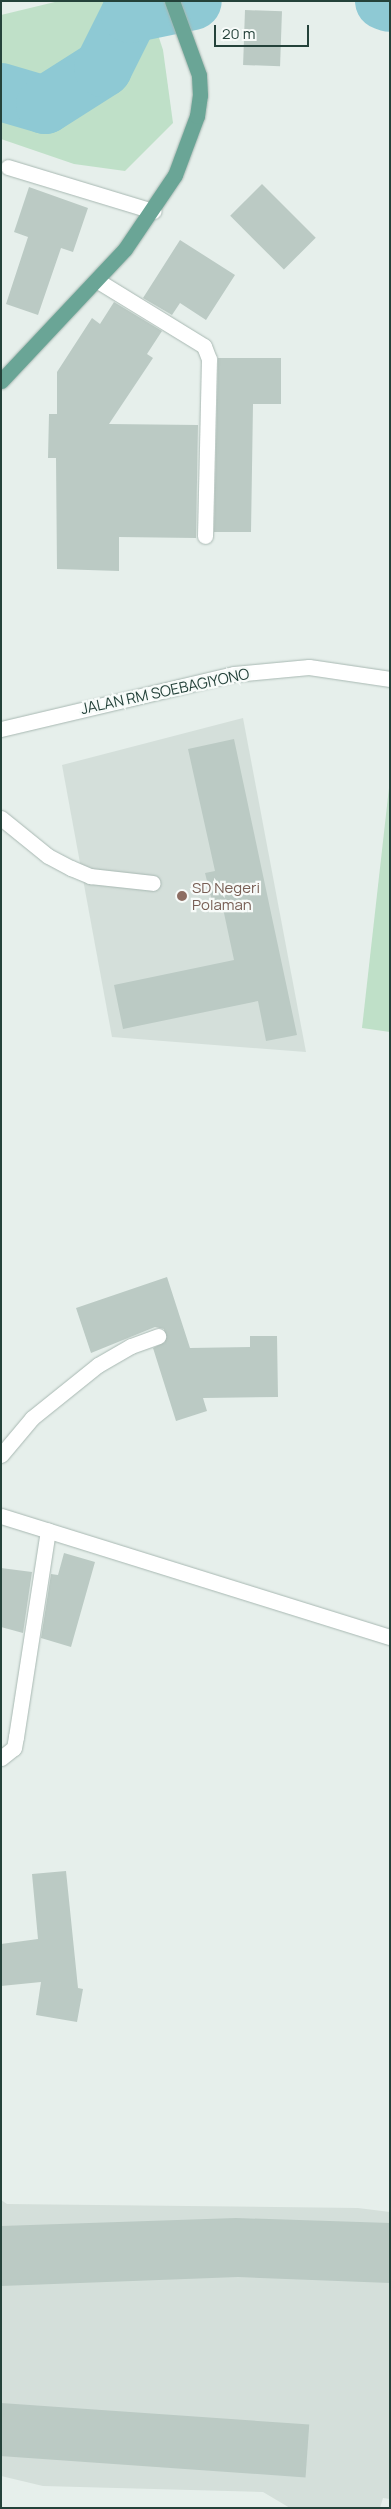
<!DOCTYPE html>
<style>
body{margin:0}
#map{position:relative;width:391px;height:2509px;overflow:hidden;background:#e6efeb;font-family:Manrope,sans-serif}
div>[style]{position:absolute}
.built>*{inset:0;background:#d4dfda}
.green>*{inset:0;background:#bfe0c8}
.river>*{height:58px;margin:-29px;padding:0 29px;transform-origin:29px;border-radius:29px;background:#8ec9d4}
.building>*{inset:0;background:#bbcac4;transform-origin:0 0}
.roads{filter:drop-shadow(0 0 1px #a8b8b2) drop-shadow(0 0 1px #a8b8b2)}
.service>*{height:15px;margin:-7.5px;padding:0 7.5px;transform-origin:7.5px;border-radius:7.5px;background:#fff}
.minor>*{height:15px;margin:-7.5px;padding:0 7.5px;transform-origin:7.5px;border-radius:7.5px;background:#fff}
.primary>*{height:15px;margin:-7.5px;padding:0 7.5px;transform-origin:7.5px;border-radius:7.5px;background:#6aa596}
.dots>*{width:14px;height:14px;translate:-50% -50%;box-sizing:border-box;border:2px solid #f7fbf9;border-radius:50%}
span{translate:-50% -50%;white-space:nowrap;text-align:center;line-height:1.15;-webkit-text-stroke:4.5px #f7fbf9;paint-order:stroke}
.street-label{font-size:15px;color:#24423a}
.education-label{font-size:15px;color:#785e54}
.left{translate:0 -50%;text-align:left}
.frame{position:absolute;inset:0;border:2px solid #24423a;pointer-events:none}
.scale{position:absolute;left:214px;top:25px;width:95px;height:22px;box-sizing:border-box;border:2px solid #24423a;border-top:0;padding-left:6px;font-size:15px;line-height:18px;white-space:nowrap;color:#24423a;-webkit-text-stroke:4px #f7fbf9;paint-order:stroke}
</style>
<div id="map">
<div class="built">
<div style="clip-path:polygon(243px 718px,306px 1052px,112px 1037px,62px 765px)"></div>
<div style="clip-path:polygon(1px 2200px,7px 2204px,358px 2208px,390px 2212px,390px 2499px,383px 2498px,380px 2508px,290px 2508px,263px 2492px,43px 2486px,1px 2476px)"></div>
</div>
<div class="green">
<div style="clip-path:polygon(59px 1px,147px 1px,163px 50px,173px 123px,125px 171px,74px 164px,1px 139px,1px 15px)"></div>
<div style="clip-path:polygon(389px 788px,390px 788px,390px 1032px,362px 1028px)"></div>
</div>
<div class="river">
<div style="left:384px;top:1px;width:6px;rotate:18deg"></div>
<div style="left:1px;top:92px;width:46px;rotate:16.5deg"></div>
<div style="left:45px;top:105px;width:69px;rotate:-32.5deg"></div>
<div style="left:103px;top:68px;width:60px;rotate:-63.4deg"></div>
<div style="left:130px;top:14px;width:64px;rotate:-11.7deg"></div>
</div>
<div class="building">
<div style="left:245px;top:10px;width:37px;height:55px;rotate:2deg"></div>
<div style="left:262px;top:184px;width:76px;height:45px;rotate:45deg"></div>
<div style="clip-path:polygon(29px 187px,88px 208px,73px 252px,61px 248px,38px 315px,6px 304px,28px 237px,14px 232px)"></div>
<div style="clip-path:polygon(180px 240px,235px 275px,206px 320px,180px 303px,172px 315px,143px 298px)"></div>
<div style="clip-path:polygon(114px 302px,162px 331px,147px 354px,153px 358px,109px 424px,198px 425px,196px 538px,119px 537px,119px 571px,57px 569px,56px 458px,48px 458px,49px 414px,57px 414px,57px 372px,92px 318px,100px 324px)"></div>
<div style="clip-path:polygon(218px 358px,281px 358px,281px 404px,253px 404px,251px 532px,214px 532px)"></div>
<div style="clip-path:polygon(234px 739px,297px 1035px,266px 1041px,258px 1001px,123px 1029px,114px 985px,234px 960px,221px 899px,212px 901px,205px 873px,215px 871px,188px 749px)"></div>
<div style="clip-path:polygon(167px 1277px,190px 1348px,250px 1347px,250px 1336px,277px 1336px,278px 1397px,203px 1398px,207px 1411px,176px 1421px,153px 1348px,165px 1342px,164px 1329px,155px 1327px,91px 1353px,76px 1308px)"></div>
<div style="clip-path:polygon(64px 1553px,95px 1562px,71px 1647px,41px 1638px,51px 1574px,58px 1575px)"></div>
<div style="clip-path:polygon(1px 1568px,32px 1572px,23px 1633px,1px 1627px)"></div>
<div style="clip-path:polygon(66px 1871px,78px 1988px,83px 1989px,77px 2022px,36px 2015px,41px 1982px,1px 1986px,1px 1944px,38px 1939px,32px 1874px)"></div>
<div style="clip-path:polygon(236px 2218px,390px 2223px,390px 2283px,238px 2277px,1px 2286px,1px 2226px)"></div>
<div style="left:1px;top:2403px;width:309px;height:53px;rotate:4deg"></div>
</div>
<div class="roads">
<div class="service">
<div style="left:1px;top:818px;width:60px;rotate:39deg"></div>
<div style="left:48px;top:856px;width:26px;rotate:28deg"></div>
<div style="left:71px;top:868px;width:21px;rotate:23deg"></div>
<div style="left:90px;top:876px;width:63px;rotate:6.3deg"></div>
</div>
<div class="minor">
<div style="left:8px;top:167px;width:152px;rotate:16.9deg"></div>
<div style="left:98px;top:281px;width:124px;rotate:31.5deg"></div>
<div style="left:204px;top:346px;width:14px;rotate:69deg"></div>
<div style="left:209px;top:359px;width:177px;rotate:91.3deg"></div>
<div style="left:1px;top:729px;width:239px;rotate:-13.3deg"></div>
<div style="left:234px;top:674px;width:75px;rotate:-5.3deg"></div>
<div style="left:309px;top:667px;width:82px;rotate:8.4deg"></div>
<div style="left:1px;top:1455px;width:48px;rotate:-50deg"></div>
<div style="left:32px;top:1418px;width:85px;rotate:-38.8deg"></div>
<div style="left:98px;top:1365px;width:38px;rotate:-30deg"></div>
<div style="left:131px;top:1346px;width:29px;rotate:-20deg"></div>
<div style="left:1px;top:1516px;width:407px;rotate:17.3deg"></div>
<div style="left:1px;top:1758px;width:16px;rotate:-38deg"></div>
<div style="left:14px;top:1748px;width:11px;rotate:-80deg"></div>
<div style="left:16px;top:1737px;width:209px;rotate:-81.2deg"></div>
</div>
<div class="primary">
<div style="left:1px;top:381px;width:181px;rotate:-46.8deg"></div>
<div style="left:125px;top:249px;width:89px;rotate:-56deg"></div>
<div style="left:175px;top:175px;width:63px;rotate:-69.6deg"></div>
<div style="left:197px;top:116px;width:21px;rotate:-82deg"></div>
<div style="left:200px;top:95px;width:20px;rotate:-93deg"></div>
<div style="left:199px;top:75px;width:79px;rotate:-110deg"></div>
</div>
</div>
<div class="dots">
<div style="left:182px;top:896px;background:#8d6e63"></div>
</div>
<div class="street-label">
<span style="left:165px;top:691px;rotate:-12deg">JALAN RM SOEBAGIYONO</span>
</div>
<div class="education-label">
<span class="left" style="left:192px;top:896px">SD Negeri<br>Polaman</span>
</div>
<div class="frame"></div>
<div class="scale">20 m</div>
</div>
